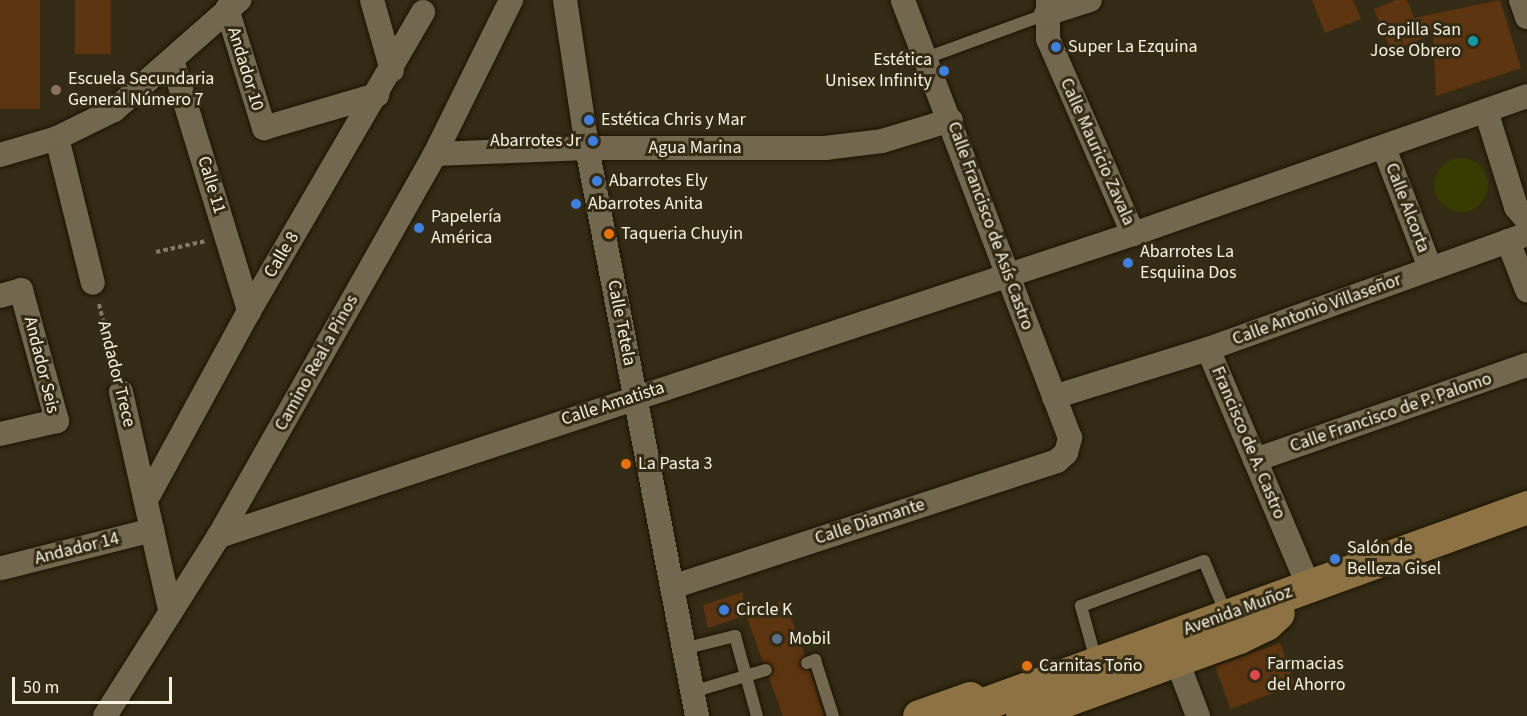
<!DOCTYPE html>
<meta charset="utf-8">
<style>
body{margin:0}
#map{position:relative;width:1527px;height:716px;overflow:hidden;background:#342b14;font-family:"Source Sans 3",sans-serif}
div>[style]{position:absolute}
.green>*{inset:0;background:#373b00}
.round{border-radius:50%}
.building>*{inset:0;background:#5c340f;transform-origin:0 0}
.path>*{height:4px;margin-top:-2px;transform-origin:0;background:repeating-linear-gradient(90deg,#807965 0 4.5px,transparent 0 7.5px)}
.roads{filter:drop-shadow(0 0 2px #1c1400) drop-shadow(0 0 2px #1c1400)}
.lane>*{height:12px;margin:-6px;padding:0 6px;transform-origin:6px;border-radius:6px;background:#72674f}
.street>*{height:24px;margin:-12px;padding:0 12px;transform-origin:12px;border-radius:12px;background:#72674f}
.secondary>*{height:33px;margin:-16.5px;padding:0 16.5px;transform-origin:16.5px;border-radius:16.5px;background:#8d7343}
.dots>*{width:16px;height:16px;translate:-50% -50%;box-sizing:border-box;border:3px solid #342b14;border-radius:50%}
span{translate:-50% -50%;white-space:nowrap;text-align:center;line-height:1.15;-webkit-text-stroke:6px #342b14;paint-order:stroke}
.poi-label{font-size:18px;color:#f8f2e4}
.right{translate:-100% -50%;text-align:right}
.left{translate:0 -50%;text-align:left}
.street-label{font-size:18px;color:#f8f2e4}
.scale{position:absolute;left:12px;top:677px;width:160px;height:27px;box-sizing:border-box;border:3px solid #f8f2e4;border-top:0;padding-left:8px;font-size:18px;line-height:21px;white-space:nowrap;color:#f8f2e4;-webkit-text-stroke:4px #342b14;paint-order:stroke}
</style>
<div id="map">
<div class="green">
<div class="round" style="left:1434px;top:158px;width:54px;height:54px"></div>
</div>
<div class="building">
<div style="left:0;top:0;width:40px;height:109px"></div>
<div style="left:75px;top:0;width:36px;height:54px"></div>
<div style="clip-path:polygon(1312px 0,1353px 0,1361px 19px,1325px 33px)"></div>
<div style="clip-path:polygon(1396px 0,1407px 0,1414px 18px,1500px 0,1521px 68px,1436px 96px,1433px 34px,1391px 51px,1374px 9px)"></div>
<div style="clip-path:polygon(743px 592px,744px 616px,708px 628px,703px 605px)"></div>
<div style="clip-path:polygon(784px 600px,805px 655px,799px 665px,810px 671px,824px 716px,783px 716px,769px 678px,774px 667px,763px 662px,746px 615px)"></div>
<div style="left:1280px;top:643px;width:45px;height:69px;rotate:70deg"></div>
</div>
<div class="path">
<div style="left:156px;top:252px;width:51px;rotate:-12.4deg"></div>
<div style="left:99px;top:304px;width:70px;rotate:76deg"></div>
</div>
<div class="roads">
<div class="lane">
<div style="left:926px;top:58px;width:128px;rotate:-20.1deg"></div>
<div style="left:683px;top:649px;width:54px;rotate:-14deg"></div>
<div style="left:735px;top:636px;width:83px;rotate:74.6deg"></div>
<div style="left:1094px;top:653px;width:49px;rotate:-105.5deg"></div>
<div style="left:1081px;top:606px;width:131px;rotate:-20.1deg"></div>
<div style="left:1204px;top:561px;width:47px;rotate:67.3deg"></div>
<div style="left:807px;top:663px;width:9px;rotate:-21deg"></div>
<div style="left:815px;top:660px;width:59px;rotate:72.2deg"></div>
<div style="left:692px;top:692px;width:77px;rotate:-16.6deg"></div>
</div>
<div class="street">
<div style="left:372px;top:0;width:73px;rotate:74.1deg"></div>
<div style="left:565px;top:0;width:150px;rotate:81.5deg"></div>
<div style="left:587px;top:148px;width:579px;rotate:79.04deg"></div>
<div style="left:1048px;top:0;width:39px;rotate:90deg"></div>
<div style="left:1048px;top:39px;width:213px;rotate:66.4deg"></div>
<div style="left:1521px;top:0;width:18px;rotate:71deg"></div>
<div style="left:227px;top:9px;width:125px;rotate:72.7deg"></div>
<div style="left:264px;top:128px;width:118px;rotate:-16.3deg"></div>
<div style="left:1046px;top:14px;width:46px;rotate:-17.7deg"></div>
<div style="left:172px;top:60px;width:263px;rotate:72.9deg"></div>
<div style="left:1486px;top:111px;width:101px;rotate:72.6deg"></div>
<div style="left:1516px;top:207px;width:17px;rotate:50deg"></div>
<div style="left:57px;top:138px;width:149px;rotate:76.1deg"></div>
<div style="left:1384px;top:148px;width:129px;rotate:69deg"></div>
<div style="left:435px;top:154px;width:152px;rotate:-2.3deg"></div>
<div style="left:587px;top:148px;width:238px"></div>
<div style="left:825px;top:148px;width:57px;rotate:-7deg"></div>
<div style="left:882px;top:141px;width:72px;rotate:-16.9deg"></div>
<div style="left:0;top:155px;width:59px;rotate:-16.6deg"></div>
<div style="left:57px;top:138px;width:64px;rotate:-26.2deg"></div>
<div style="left:114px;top:110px;width:167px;rotate:-41.3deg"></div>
<div style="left:1508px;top:241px;width:53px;rotate:68.8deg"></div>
<div style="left:0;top:296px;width:22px;rotate:-16deg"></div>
<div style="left:21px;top:290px;width:136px;rotate:74.6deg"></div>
<div style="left:57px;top:421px;width:58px;rotate:167.2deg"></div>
<div style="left:1208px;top:349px;width:256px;rotate:67deg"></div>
<div style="left:121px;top:392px;width:223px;rotate:77.3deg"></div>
<div style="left:1054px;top:397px;width:161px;rotate:-17.3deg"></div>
<div style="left:1208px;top:349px;width:339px;rotate:-19.8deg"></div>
<div style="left:1255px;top:460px;width:288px;rotate:-19.3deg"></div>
<div style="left:146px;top:500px;width:215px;rotate:-61.4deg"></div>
<div style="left:249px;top:311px;width:346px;rotate:-59.8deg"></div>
<div style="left:219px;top:536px;width:963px;rotate:-18.28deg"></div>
<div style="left:1133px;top:234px;width:417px;rotate:-19.3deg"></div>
<div style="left:2px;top:568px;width:155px;rotate:-14.2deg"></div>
<div style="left:672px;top:587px;width:405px;rotate:-18.1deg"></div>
<div style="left:1057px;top:461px;width:12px;rotate:-42deg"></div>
<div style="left:1066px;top:453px;width:16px;rotate:-75deg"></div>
<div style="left:1070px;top:438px;width:469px;rotate:-110.9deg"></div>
<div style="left:1177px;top:661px;width:59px;rotate:69.1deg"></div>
<div style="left:105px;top:716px;width:213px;rotate:-57.7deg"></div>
<div style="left:219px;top:536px;width:439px;rotate:-60.5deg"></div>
<div style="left:435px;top:154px;width:172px;rotate:-63.7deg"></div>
</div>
<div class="secondary">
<div style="left:919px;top:716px;width:54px;rotate:-19.4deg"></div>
<div style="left:950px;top:716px;width:614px;rotate:-19.91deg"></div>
<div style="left:1022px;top:716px;width:231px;rotate:-20deg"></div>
<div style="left:1239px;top:637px;width:30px;rotate:-26deg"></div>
<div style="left:1266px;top:624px;width:16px;rotate:-43deg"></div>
</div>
</div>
<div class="dots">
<div style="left:1473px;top:41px;background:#0f9aa8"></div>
<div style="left:1056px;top:47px;background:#3f7fe0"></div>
<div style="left:944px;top:71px;background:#3f7fe0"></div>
<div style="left:56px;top:90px;background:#8d6e63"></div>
<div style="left:589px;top:120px;background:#3f7fe0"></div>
<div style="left:593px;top:141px;background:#3f7fe0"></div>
<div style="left:597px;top:181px;background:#3f7fe0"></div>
<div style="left:576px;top:204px;background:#3f7fe0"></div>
<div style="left:419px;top:228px;background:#3f7fe0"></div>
<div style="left:609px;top:234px;background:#e8710a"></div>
<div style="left:1128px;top:263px;background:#3f7fe0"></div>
<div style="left:626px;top:464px;background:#e8710a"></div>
<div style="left:1335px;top:559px;background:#3f7fe0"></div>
<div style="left:724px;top:610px;background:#3f7fe0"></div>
<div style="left:777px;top:639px;background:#5c6f8a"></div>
<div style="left:1027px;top:666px;background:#e8710a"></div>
<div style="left:1255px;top:675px;background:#e0444e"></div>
</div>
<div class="poi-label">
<span class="right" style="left:1461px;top:41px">Capilla San<br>Jose Obrero</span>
<span class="left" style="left:1068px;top:47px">Super La Ezquina</span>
<span class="right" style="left:932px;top:71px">Estética<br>Unisex Infinity</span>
<span class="left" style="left:68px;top:90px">Escuela Secundaria<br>General Número 7</span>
<span class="left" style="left:601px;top:120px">Estética Chris y Mar</span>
<span class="right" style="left:581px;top:141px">Abarrotes Jr</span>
<span class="left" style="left:609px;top:181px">Abarrotes Ely</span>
<span class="left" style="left:588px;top:204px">Abarrotes Anita</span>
<span class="left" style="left:431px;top:228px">Papelería<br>América</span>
<span class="left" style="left:621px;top:234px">Taqueria Chuyin</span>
<span class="left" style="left:1140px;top:263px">Abarrotes La<br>Esquiina Dos</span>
<span class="left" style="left:638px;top:464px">La Pasta 3</span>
<span class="left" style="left:1347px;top:559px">Salón de<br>Belleza Gisel</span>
<span class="left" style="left:736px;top:610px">Circle K</span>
<span class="left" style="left:789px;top:639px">Mobil</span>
<span class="left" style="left:1267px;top:675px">Farmacias<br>del Ahorro</span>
<span class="left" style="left:1039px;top:666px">Carnitas Toño</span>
</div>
<div class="street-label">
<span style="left:245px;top:69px;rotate:73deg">Andador 10</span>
<span style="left:695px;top:148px">Agua Marina</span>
<span style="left:1097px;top:152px;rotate:66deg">Calle Mauricio Zavala</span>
<span style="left:211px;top:185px;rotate:73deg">Calle 11</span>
<span style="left:1407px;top:208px;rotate:69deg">Calle Alcorta</span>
<span style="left:990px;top:226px;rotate:70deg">Calle Francisco de Asís Castro</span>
<span style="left:282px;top:255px;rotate:-59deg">Calle 8</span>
<span style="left:1317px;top:310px;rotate:-20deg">Calle Antonio Villaseñor</span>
<span style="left:621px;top:323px;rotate:79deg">Calle Tetela</span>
<span style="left:317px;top:363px;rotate:-61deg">Camino Real a Pinos</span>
<span style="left:41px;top:365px;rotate:76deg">Andador Seis</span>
<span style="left:116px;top:374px;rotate:76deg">Andador Trece</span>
<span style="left:613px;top:404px;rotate:-18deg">Calle Amatista</span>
<span style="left:1391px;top:413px;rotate:-19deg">Calle Francisco de P. Palomo</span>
<span style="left:1248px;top:443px;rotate:67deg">Francisco de A. Castro</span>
<span style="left:870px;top:522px;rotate:-18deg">Calle Diamante</span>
<span style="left:77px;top:549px;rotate:-14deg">Andador 14</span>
<span style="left:1238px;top:611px;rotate:-20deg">Avenida Muñoz</span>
</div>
<div class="scale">50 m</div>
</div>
